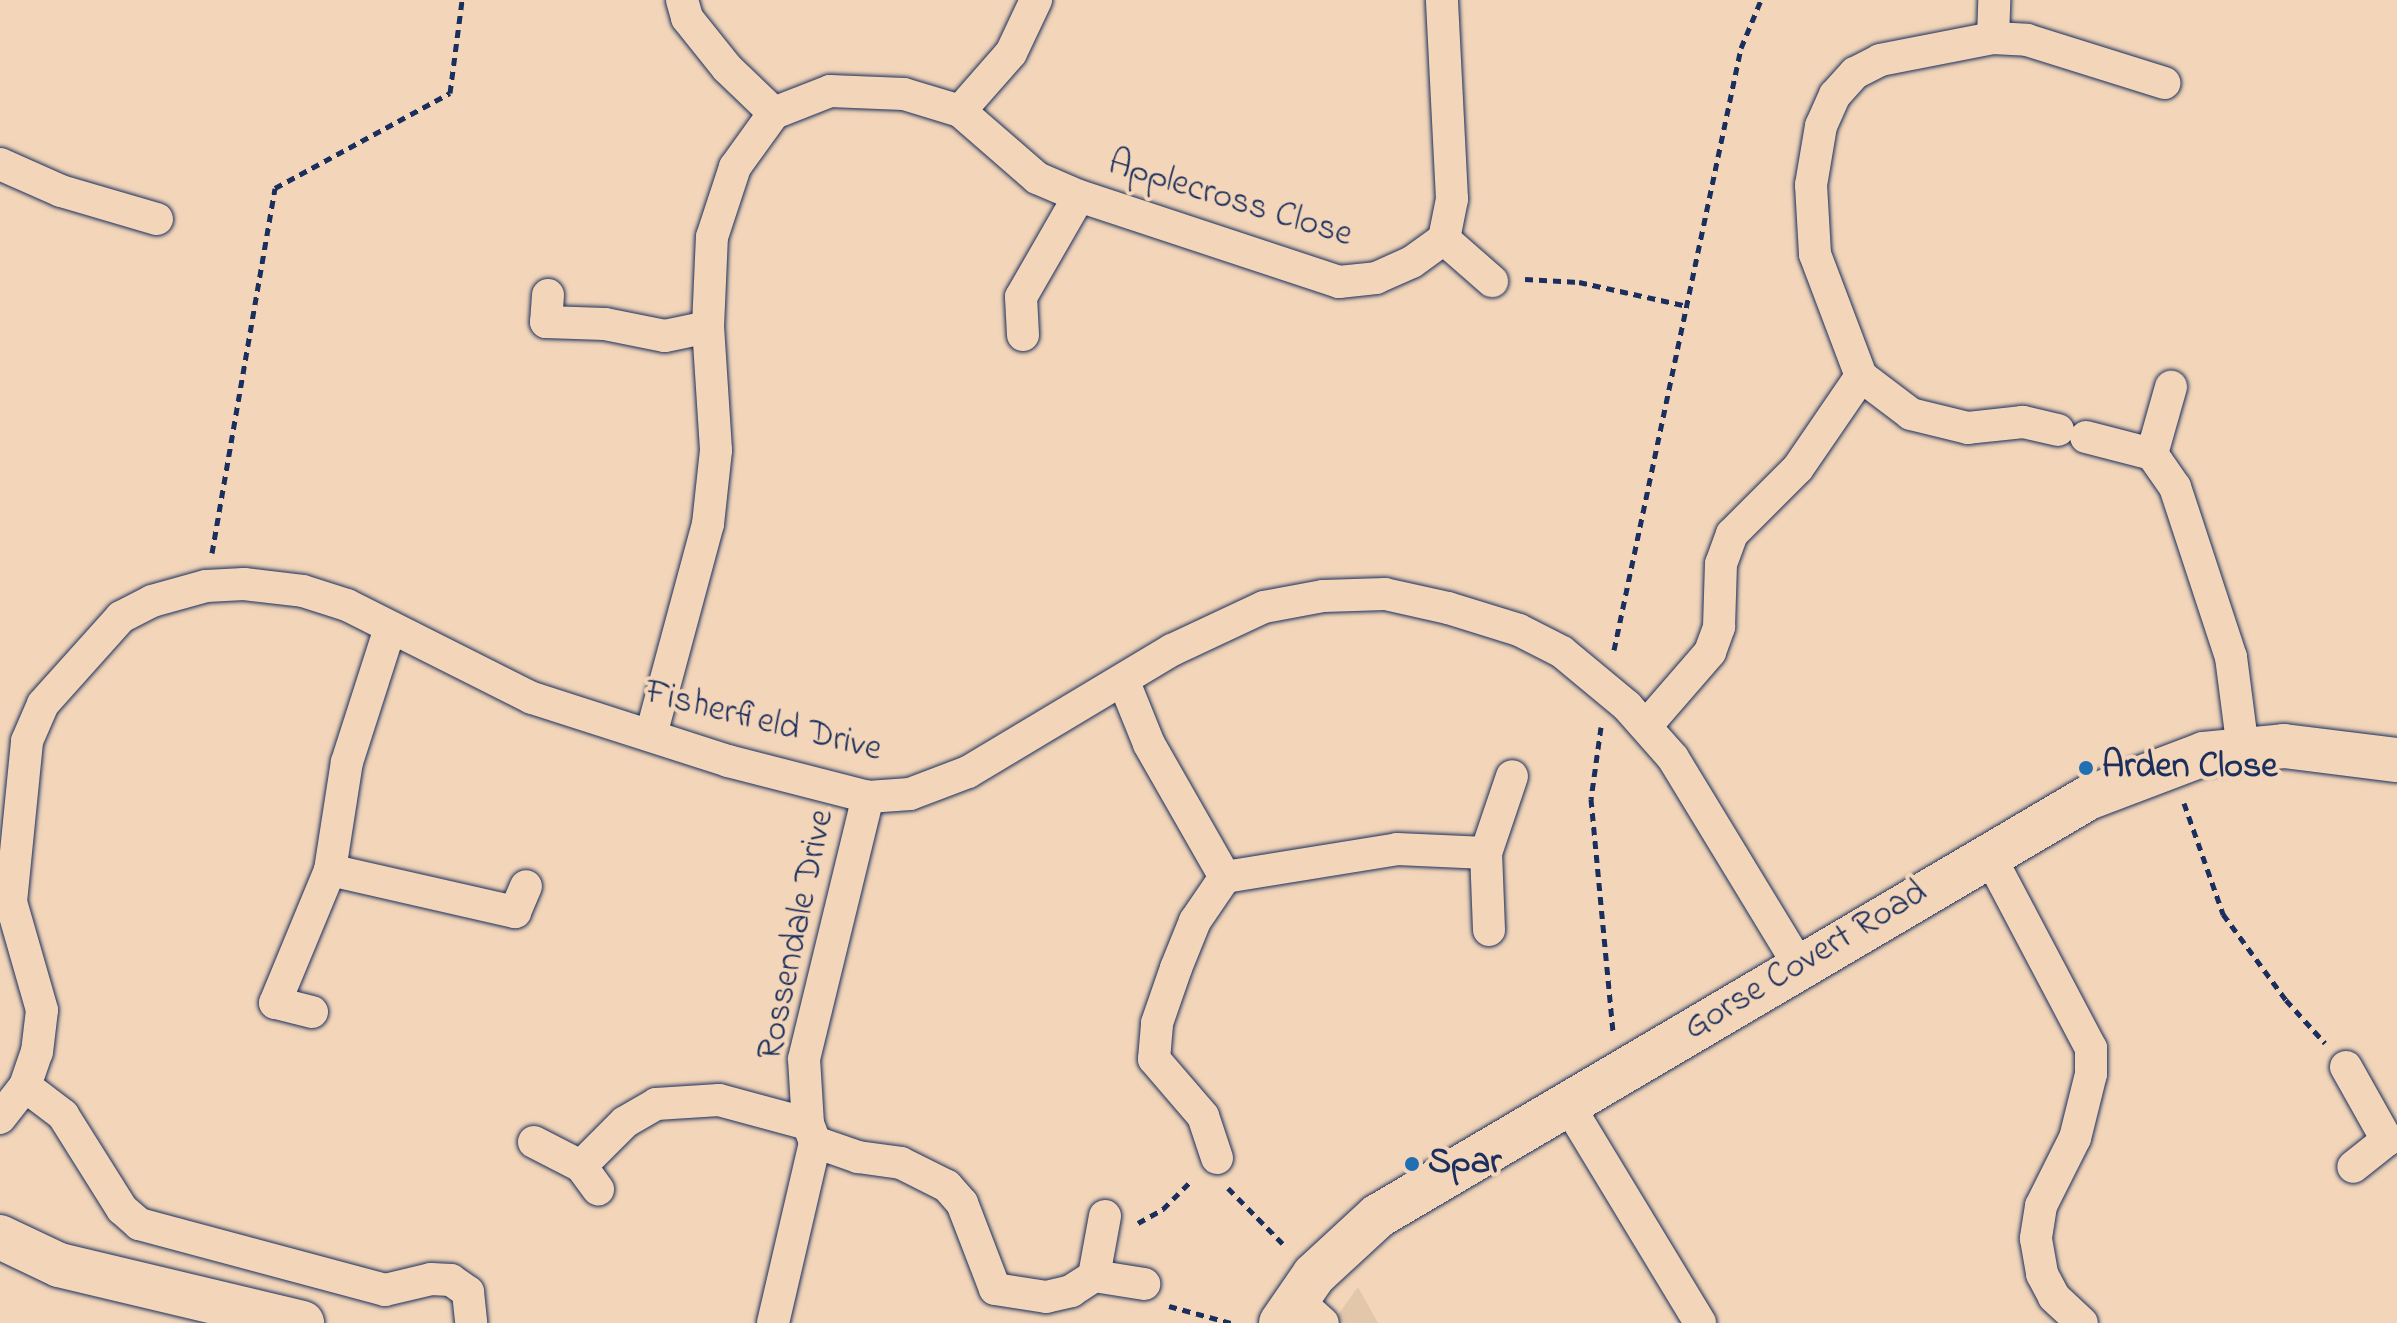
<!DOCTYPE html>
<style>
body{margin:0}
#map{position:relative;width:2397px;height:1323px;overflow:hidden;background:#f3d6b9;font-family:"Indie Flower",sans-serif}
div>[style]{position:absolute}
.built>*{inset:0;background:#e3c7aa}
.path>*{height:5px;margin-top:-2.5px;transform-origin:0;background:repeating-linear-gradient(90deg,#1b2f5e 0 8px,transparent 0 14px)}
.roads{filter:drop-shadow(0 0 2px #1b2f5e) drop-shadow(0 0 2px #1b2f5e)}
.street>*{height:32px;margin:-16px;padding:0 16px;transform-origin:16px;border-radius:16px;background:#f3d6b9}
.secondary>*{height:44px;margin:-22px;padding:0 22px;transform-origin:22px;border-radius:22px;background:#f3d6b9}
.dots>*{width:22px;height:22px;translate:-50% -50%;box-sizing:border-box;border:4px solid #f3d6b9;border-radius:50%}
span{translate:-50% -50%;white-space:nowrap;text-align:center;line-height:1.15;-webkit-text-stroke:8px #f3d6b9;paint-order:stroke}
.street-label{font-size:36px;color:#1b2f5e}
.poi-label{font-size:36px;color:#1b2f5e;font-weight:700}
.left{translate:0 -50%;text-align:left}
</style>
<div id="map">
<div class="built">
<div style="clip-path:polygon(1358px 1287px,1378px 1323px,1332px 1323px)"></div>
</div>
<div class="path">
<div style="left:1525px;top:279px;width:54px;rotate:3.2deg"></div>
<div style="left:1579px;top:282px;width:111px;rotate:12.5deg"></div>
<div style="left:212px;top:553px;width:370px;rotate:-80.2deg"></div>
<div style="left:275px;top:188px;width:199px;rotate:-28.5deg"></div>
<div style="left:450px;top:93px;width:94px;rotate:-82.6deg"></div>
<div style="left:1614px;top:650px;width:615px;rotate:-78.09deg"></div>
<div style="left:1741px;top:48px;width:52px;rotate:-67.4deg"></div>
<div style="left:1601px;top:727px;width:73px;rotate:97.9deg"></div>
<div style="left:1591px;top:799px;width:233px;rotate:84.6deg"></div>
<div style="left:2184px;top:803px;width:118px;rotate:70.6deg"></div>
<div style="left:2223px;top:914px;width:107px;rotate:53.8deg"></div>
<div style="left:2286px;top:1000px;width:58px;rotate:47.8deg"></div>
<div style="left:1228px;top:1188px;width:81px;rotate:45.5deg"></div>
<div style="left:1138px;top:1223px;width:29px;rotate:-29deg"></div>
<div style="left:1163px;top:1209px;width:41px;rotate:-45deg"></div>
<div style="left:1169px;top:1306px;width:64px;rotate:15.3deg"></div>
</div>
<div class="roads">
<div class="street">
<div style="left:682px;top:0;width:19px;rotate:74deg"></div>
<div style="left:687px;top:18px;width:64px;rotate:51.3deg"></div>
<div style="left:727px;top:68px;width:65px;rotate:43.8deg"></div>
<div style="left:1993px;top:38px;width:38px;rotate:-88deg"></div>
<div style="left:960px;top:111px;width:77px;rotate:-48.7deg"></div>
<div style="left:1011px;top:53px;width:59px;rotate:-64.7deg"></div>
<div style="left:0;top:164px;width:67px;rotate:23.9deg"></div>
<div style="left:61px;top:191px;width:100px;rotate:16.3deg"></div>
<div style="left:1444px;top:239px;width:64px;rotate:41.2deg"></div>
<div style="left:548px;top:295px;width:27px;rotate:94deg"></div>
<div style="left:546px;top:322px;width:59px;rotate:1.9deg"></div>
<div style="left:605px;top:324px;width:61px;rotate:11.3deg"></div>
<div style="left:665px;top:336px;width:44px;rotate:-11.8deg"></div>
<div style="left:1023px;top:335px;width:38px;rotate:-93deg"></div>
<div style="left:1021px;top:297px;width:116px;rotate:-60.1deg"></div>
<div style="left:2058px;top:430px;width:36px;rotate:-167deg"></div>
<div style="left:2023px;top:422px;width:55px;rotate:173.8deg"></div>
<div style="left:1968px;top:428px;width:59px;rotate:-166.2deg"></div>
<div style="left:1911px;top:414px;width:63px;rotate:-142.8deg"></div>
<div style="left:1861px;top:376px;width:130px;rotate:-110.7deg"></div>
<div style="left:1815px;top:254px;width:69px;rotate:-93.3deg"></div>
<div style="left:1811px;top:185px;width:60px;rotate:-80.4deg"></div>
<div style="left:1821px;top:126px;width:34px;rotate:-66deg"></div>
<div style="left:1835px;top:95px;width:30px;rotate:-48deg"></div>
<div style="left:1855px;top:73px;width:28px;rotate:-27deg"></div>
<div style="left:1880px;top:60px;width:115px;rotate:-11deg"></div>
<div style="left:1993px;top:38px;width:34px;rotate:3deg"></div>
<div style="left:2027px;top:40px;width:144px;rotate:17.4deg"></div>
<div style="left:2086px;top:437px;width:68px;rotate:14.4deg"></div>
<div style="left:2152px;top:454px;width:40px;rotate:55.1deg"></div>
<div style="left:2175px;top:487px;width:179px;rotate:71.8deg"></div>
<div style="left:2231px;top:657px;width:93px;rotate:82.6deg"></div>
<div style="left:2152px;top:454px;width:70px;rotate:-74.2deg"></div>
<div style="left:1124px;top:682px;width:67px;rotate:68deg"></div>
<div style="left:1149px;top:744px;width:153px;rotate:60.3deg"></div>
<div style="left:1646px;top:726px;width:98px;rotate:-49.1deg"></div>
<div style="left:1710px;top:652px;width:27px;rotate:-70deg"></div>
<div style="left:1719px;top:627px;width:63px;rotate:-88.2deg"></div>
<div style="left:1721px;top:564px;width:32px;rotate:-70deg"></div>
<div style="left:1732px;top:534px;width:93px;rotate:-45deg"></div>
<div style="left:1798px;top:468px;width:112px;rotate:-55.6deg"></div>
<div style="left:651px;top:735px;width:219px;rotate:-74.9deg"></div>
<div style="left:708px;top:524px;width:74px;rotate:-83.8deg"></div>
<div style="left:716px;top:450px;width:123px;rotate:-93.7deg"></div>
<div style="left:708px;top:327px;width:90px;rotate:-87.5deg"></div>
<div style="left:712px;top:237px;width:74px;rotate:-71.8deg"></div>
<div style="left:735px;top:167px;width:67px;rotate:-54.2deg"></div>
<div style="left:774px;top:113px;width:60px;rotate:-21.4deg"></div>
<div style="left:830px;top:91px;width:74px;rotate:2.3deg"></div>
<div style="left:904px;top:94px;width:59px;rotate:16.9deg"></div>
<div style="left:960px;top:111px;width:102px;rotate:41deg"></div>
<div style="left:1037px;top:178px;width:46px;rotate:23.2deg"></div>
<div style="left:1079px;top:196px;width:274px;rotate:18.3deg"></div>
<div style="left:1339px;top:282px;width:37px;rotate:-6deg"></div>
<div style="left:1376px;top:278px;width:39px;rotate:-24deg"></div>
<div style="left:1412px;top:262px;width:39px;rotate:-36deg"></div>
<div style="left:1444px;top:239px;width:41px;rotate:-78.7deg"></div>
<div style="left:1452px;top:199px;width:199px;rotate:-92.9deg"></div>
<div style="left:1988px;top:853px;width:221px;rotate:62.2deg"></div>
<div style="left:2091px;top:1048px;width:26px;rotate:90deg"></div>
<div style="left:2091px;top:1074px;width:66px;rotate:104deg"></div>
<div style="left:2075px;top:1138px;width:76px;rotate:116.6deg"></div>
<div style="left:2041px;top:1206px;width:33px;rotate:99deg"></div>
<div style="left:2036px;top:1239px;width:36px;rotate:80deg"></div>
<div style="left:2042px;top:1274px;width:26px;rotate:62deg"></div>
<div style="left:2054px;top:1297px;width:38px;rotate:43deg"></div>
<div style="left:330px;top:870px;width:190px;rotate:12.8deg"></div>
<div style="left:515px;top:912px;width:28px;rotate:-67deg"></div>
<div style="left:1489px;top:930px;width:77px;rotate:-92.2deg"></div>
<div style="left:1486px;top:853px;width:81px;rotate:-71.3deg"></div>
<div style="left:312px;top:1012px;width:38px;rotate:-166deg"></div>
<div style="left:275px;top:1003px;width:144px;rotate:-67.5deg"></div>
<div style="left:330px;top:870px;width:109px;rotate:-81.1deg"></div>
<div style="left:347px;top:762px;width:141px;rotate:-72.2deg"></div>
<div style="left:2346px;top:1067px;width:84px;rotate:60.7deg"></div>
<div style="left:2387px;top:1140px;width:43px;rotate:141.5deg"></div>
<div style="left:25px;top:1086px;width:48px;rotate:37.3deg"></div>
<div style="left:63px;top:1115px;width:111px;rotate:57.9deg"></div>
<div style="left:122px;top:1209px;width:23px;rotate:41deg"></div>
<div style="left:139px;top:1224px;width:255px;rotate:15deg"></div>
<div style="left:385px;top:1290px;width:47px;rotate:-13.4deg"></div>
<div style="left:431px;top:1279px;width:20px;rotate:3deg"></div>
<div style="left:451px;top:1280px;width:21px;rotate:35deg"></div>
<div style="left:468px;top:1292px;width:31px;rotate:84deg"></div>
<div style="left:1567px;top:1103px;width:257px;rotate:58.8deg"></div>
<div style="left:0;top:1118px;width:41px;rotate:-52deg"></div>
<div style="left:25px;top:1086px;width:36px;rotate:-71deg"></div>
<div style="left:37px;top:1052px;width:42px;rotate:-83.2deg"></div>
<div style="left:42px;top:1010px;width:112px;rotate:-106deg"></div>
<div style="left:11px;top:902px;width:162px;rotate:-84.3deg"></div>
<div style="left:27px;top:741px;width:40px;rotate:-66.6deg"></div>
<div style="left:43px;top:704px;width:117px;rotate:-48.1deg"></div>
<div style="left:121px;top:617px;width:35px;rotate:-27deg"></div>
<div style="left:152px;top:601px;width:56px;rotate:-15.5deg"></div>
<div style="left:206px;top:586px;width:38px;rotate:-3deg"></div>
<div style="left:244px;top:584px;width:59px;rotate:6.8deg"></div>
<div style="left:303px;top:591px;width:46px;rotate:17.7deg"></div>
<div style="left:347px;top:605px;width:207px;rotate:26.7deg"></div>
<div style="left:532px;top:698px;width:206px;rotate:17.8deg"></div>
<div style="left:728px;top:761px;width:145px;rotate:14.4deg"></div>
<div style="left:868px;top:797px;width:42px;rotate:-4.1deg"></div>
<div style="left:910px;top:794px;width:62px;rotate:-20.8deg"></div>
<div style="left:968px;top:772px;width:238px;rotate:-30.9deg"></div>
<div style="left:1172px;top:650px;width:102px;rotate:-25.1deg"></div>
<div style="left:1264px;top:607px;width:60px;rotate:-10.6deg"></div>
<div style="left:1323px;top:596px;width:62px;rotate:-1.8deg"></div>
<div style="left:1385px;top:594px;width:65px;rotate:12.5deg"></div>
<div style="left:1448px;top:608px;width:74px;rotate:17.2deg"></div>
<div style="left:1519px;top:630px;width:48px;rotate:27.1deg"></div>
<div style="left:1562px;top:652px;width:85px;rotate:39.7deg"></div>
<div style="left:1627px;top:706px;width:69px;rotate:48.5deg"></div>
<div style="left:1673px;top:758px;width:242px;rotate:58.7deg"></div>
<div style="left:534px;top:1142px;width:53px;rotate:27.1deg"></div>
<div style="left:581px;top:1166px;width:29px;rotate:54deg"></div>
<div style="left:815px;top:1142px;width:46px;rotate:19.2deg"></div>
<div style="left:858px;top:1157px;width:43px;rotate:7.9deg"></div>
<div style="left:901px;top:1163px;width:51px;rotate:26.6deg"></div>
<div style="left:947px;top:1186px;width:23px;rotate:49deg"></div>
<div style="left:962px;top:1203px;width:92px;rotate:69deg"></div>
<div style="left:995px;top:1289px;width:52px;rotate:8.9deg"></div>
<div style="left:1046px;top:1297px;width:26px;rotate:-13deg"></div>
<div style="left:1071px;top:1291px;width:27px;rotate:-33deg"></div>
<div style="left:1217px;top:1158px;width:44px;rotate:-108.4deg"></div>
<div style="left:1203px;top:1116px;width:75px;rotate:-130.7deg"></div>
<div style="left:1154px;top:1059px;width:36px;rotate:-85deg"></div>
<div style="left:1157px;top:1023px;width:58px;rotate:-70.9deg"></div>
<div style="left:1176px;top:968px;width:51px;rotate:-68deg"></div>
<div style="left:1195px;top:921px;width:53px;rotate:-55.7deg"></div>
<div style="left:1225px;top:877px;width:174px;rotate:-9.2deg"></div>
<div style="left:1397px;top:849px;width:89px;rotate:2.6deg"></div>
<div style="left:581px;top:1166px;width:62px;rotate:-45deg"></div>
<div style="left:625px;top:1122px;width:36px;rotate:-30deg"></div>
<div style="left:656px;top:1104px;width:63px;rotate:-3.6deg"></div>
<div style="left:719px;top:1100px;width:92px;rotate:15.1deg"></div>
<div style="left:1105px;top:1216px;width:61px;rotate:100.4deg"></div>
<div style="left:1094px;top:1276px;width:51px;rotate:9.1deg"></div>
<div style="left:1296px;top:1299px;width:36px;rotate:42deg"></div>
<div style="left:773px;top:1323px;width:186px;rotate:-76.9deg"></div>
<div style="left:815px;top:1142px;width:19px;rotate:-111deg"></div>
<div style="left:808px;top:1124px;width:65px;rotate:-93.5deg"></div>
<div style="left:804px;top:1059px;width:270px;rotate:-76.3deg"></div>
</div>
<div class="secondary">
<div style="left:0;top:1237px;width:65px;rotate:25.4deg"></div>
<div style="left:59px;top:1265px;width:250px;rotate:13.4deg"></div>
<div style="left:1281px;top:1323px;width:58px;rotate:-55.5deg"></div>
<div style="left:1314px;top:1275px;width:87px;rotate:-42.7deg"></div>
<div style="left:1378px;top:1216px;width:824px;rotate:-30.49deg"></div>
<div style="left:2088px;top:798px;width:124px;rotate:-20.8deg"></div>
<div style="left:2204px;top:754px;width:80px;rotate:-5.7deg"></div>
<div style="left:2284px;top:746px;width:114px;rotate:7.1deg"></div>
</div>
</div>
<div class="dots">
<div style="left:2086px;top:768px;background:#1f6fb2"></div>
<div style="left:1412px;top:1164px;background:#1f6fb2"></div>
</div>
<div class="street-label">
<span style="left:1230px;top:200px;rotate:17deg">Applecross Close</span>
<span style="left:763px;top:722px;rotate:14deg">Fisherfield Drive</span>
<span style="left:797px;top:935px;rotate:-78deg">Rossendale Drive</span>
<span style="left:1806px;top:961px;rotate:-31deg">Gorse Covert Road</span>
</div>
<div class="poi-label">
<span class="left" style="left:2102px;top:768px">Arden Close</span>
<span class="left" style="left:1428px;top:1164px">Spar</span>
</div>
</div>
